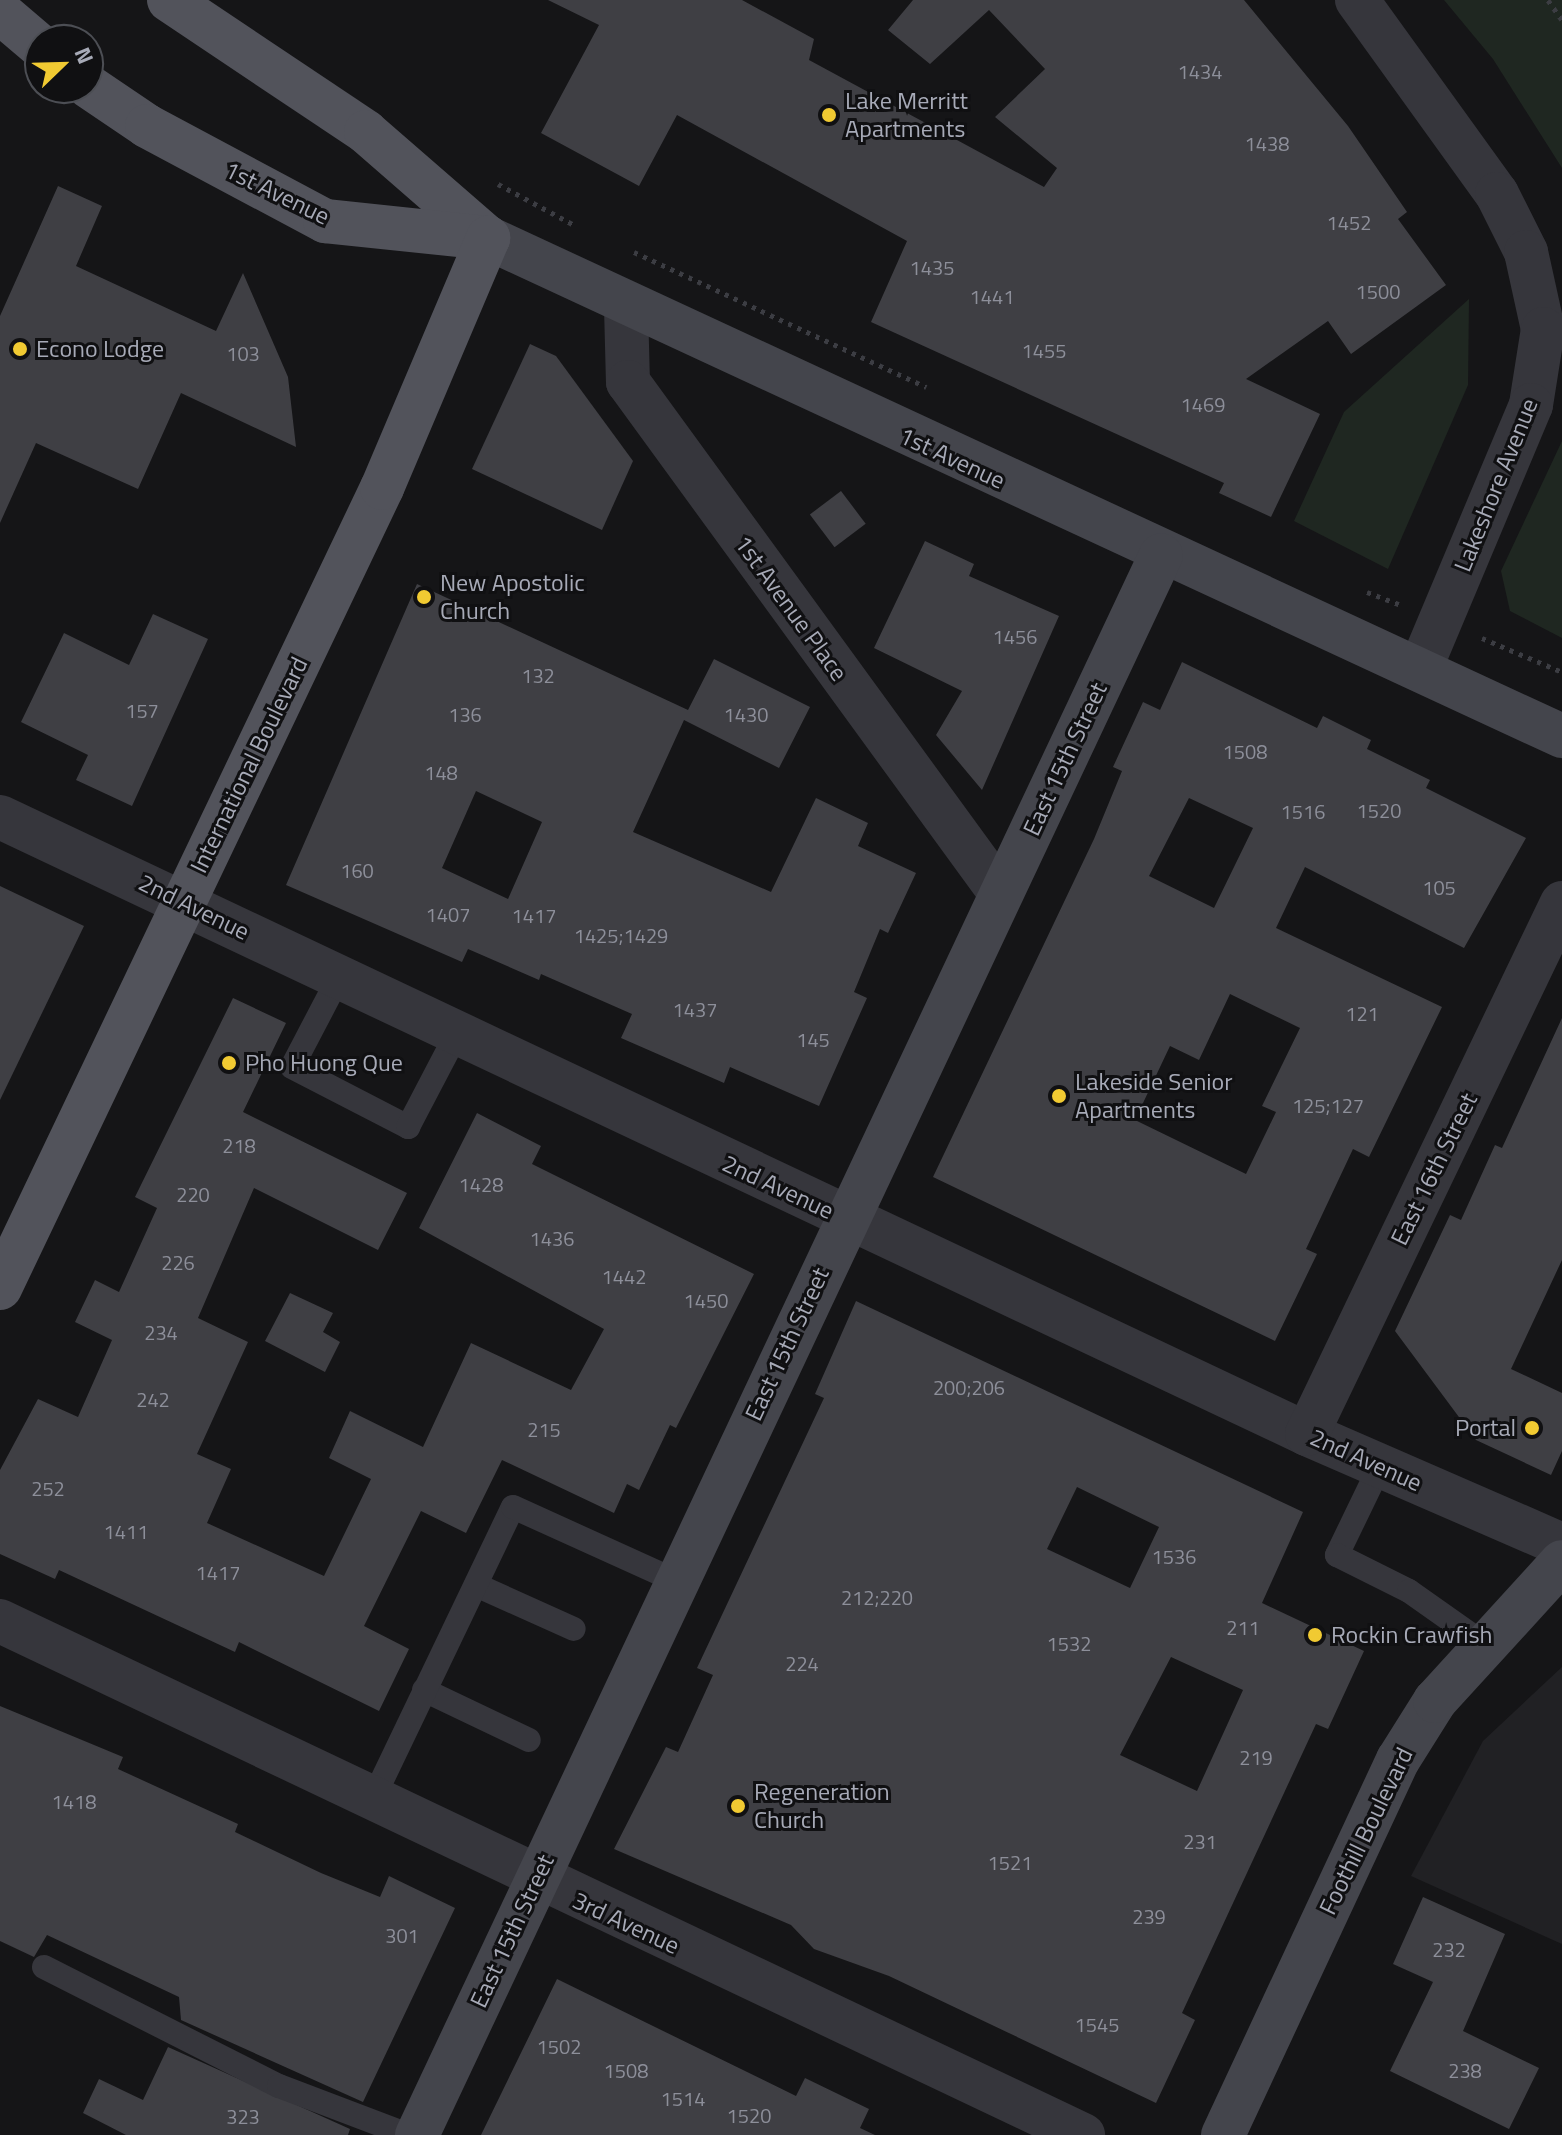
<!DOCTYPE html>
<style>
body{margin:0}
#map{position:relative;width:1562px;height:2135px;overflow:hidden;background:#151517;font-family:"Titillium Web",sans-serif}
div>[style]{position:absolute}
.built>*{inset:0;background:#212124}
.green>*{inset:0;background:#1f2721}
.building>*{inset:0;background:#3f3f44;transform-origin:0 0}
.path>*{height:5px;margin-top:-2.5px;transform-origin:0;background:repeating-linear-gradient(90deg,#3c3d43 0 4px,transparent 0 10px)}
.service>*{height:24px;margin:-12px;padding:0 12px;transform-origin:12px;border-radius:12px;background:#36363c}
.minor>*{height:44px;margin:-22px;padding:0 22px;transform-origin:22px;border-radius:22px;background:#36363c}
.secondary>*{height:44px;margin:-22px;padding:0 22px;transform-origin:22px;border-radius:22px;background:#44454c}
.primary>*{height:44px;margin:-22px;padding:0 22px;transform-origin:22px;border-radius:22px;background:#52535b}
.dots>*{width:22px;height:22px;translate:-50% -50%;box-sizing:border-box;border:4px solid #101012;border-radius:50%}
span{translate:-50% -50%;white-space:nowrap;text-align:center;line-height:1.15;-webkit-text-stroke:6px #101012;paint-order:stroke}
.number-label{font-size:20px;color:#8d8f9a}
.number-label span{-webkit-text-stroke-width:0}
.poi-label{font-size:24px;color:#a7aab7}
.left{translate:0 -50%;text-align:left}
.right{translate:-100% -50%;text-align:right}
.street-label{font-size:24px;color:#a7aab7}
.north{position:absolute;left:24px;top:24px;width:80px;height:80px;box-sizing:border-box;background:#101012;border:2px solid #4c4e54;border-radius:50%;rotate:67deg;font-size:22px;font-weight:700;line-height:32px;text-align:center;color:#a7aab7}
.north::after{content:'';display:block;margin:auto;width:28px;height:36px;background:#f1ca32;clip-path:polygon(50% 0,100% 100%,50% 72%,0 100%)}
</style>
<div id="map">
<div class="built">
<div style="clip-path:polygon(1562px 1667px,1562px 1944px,1411px 1876px,1483px 1741px)"></div>
</div>
<div class="green">
<div style="clip-path:polygon(1444px 0,1562px 0,1562px 168px,1493px 59px)"></div>
<div style="clip-path:polygon(1469px 299px,1468px 385px,1388px 569px,1294px 521px,1344px 412px)"></div>
<div style="clip-path:polygon(1562px 441px,1562px 638px,1510px 611px,1501px 571px)"></div>
</div>
<div class="building">
<div style="clip-path:polygon(548px 0,742px 0,814px 39px,809px 60px,1044px 187px,1057px 168px,995px 117px,1045px 69px,989px 10px,930px 64px,888px 30px,913px 0,1244px 0,1348px 126px,1407px 212px,1398px 219px,1446px 285px,1351px 354px,1328px 321px,1246px 379px,1320px 414px,1271px 517px,1219px 493px,1224px 483px,871px 322px,907px 241px,677px 115px,639px 186px,541px 133px,599px 25px)"></div>
<div style="clip-path:polygon(58px 186px,102px 206px,76px 266px,216px 331px,243px 273px,288px 377px,296px 447px,181px 393px,138px 489px,36px 443px,0 523px,0 316px)"></div>
<div style="clip-path:polygon(530px 344px,556px 356px,633px 461px,602px 530px,472px 469px)"></div>
<div style="left:841px;top:491px;width:41px;height:39px;rotate:53deg"></div>
<div style="clip-path:polygon(925px 541px,974px 564px,969px 576px,1059px 616px,982px 790px,936px 735px,962px 691px,874px 648px)"></div>
<div style="clip-path:polygon(evenodd,417px 584px,688px 710px,714px 659px,810px 707px,779px 768px,684px 720px,633px 832px,771px 892px,816px 798px,868px 823px,858px 846px,916px 873px,888px 933px,880px 929px,854px 992px,867px 998px,819px 1106px,730px 1067px,724px 1083px,621px 1038px,632px 1014px,541px 974px,539px 980px,468px 949px,462px 962px,286px 885px,417px 584px,476px 791px,542px 822px,508px 899px,442px 868px,476px 791px)"></div>
<div style="clip-path:polygon(153px 614px,208px 639px,132px 806px,76px 780px,88px 755px,21px 722px,64px 633px,129px 665px)"></div>
<div style="clip-path:polygon(evenodd,1182px 662px,1317px 728px,1323px 716px,1371px 740px,1367px 749px,1430px 780px,1426px 788px,1526px 838px,1464px 948px,1305px 867px,1276px 928px,1442px 1007px,1369px 1157px,1353px 1149px,1306px 1249px,1317px 1254px,1275px 1341px,933px 1177px,1094px 839px,1122px 771px,1113px 767px,1143px 702px,1160px 710px,1182px 662px,1189px 798px,1253px 828px,1214px 908px,1149px 876px,1189px 798px,1182px 662px,1230px 994px,1300px 1028px,1262px 1106px,1276px 1112px,1246px 1174px,1135px 1120px,1170px 1046px,1199px 1060px,1230px 994px)"></div>
<div style="clip-path:polygon(0 886px,84px 926px,0 1100px)"></div>
<div style="clip-path:polygon(233px 998px,286px 1023px,243px 1112px,407px 1193px,378px 1250px,254px 1188px,198px 1318px,248px 1342px,197px 1454px,231px 1469px,207px 1523px,324px 1576px,371px 1479px,329px 1458px,350px 1411px,423px 1447px,471px 1343px,571px 1390px,604px 1329px,419px 1228px,477px 1113px,541px 1146px,532px 1164px,754px 1274px,676px 1428px,670px 1425px,639px 1490px,627px 1484px,614px 1513px,502px 1460px,466px 1533px,421px 1511px,364px 1626px,409px 1649px,379px 1711px,239px 1642px,235px 1652px,59px 1570px,55px 1579px,0 1554px,0 1470px,38px 1399px,78px 1417px,112px 1340px,75px 1322px,95px 1280px,119px 1292px,157px 1208px,135px 1197px)"></div>
<div style="clip-path:polygon(1562px 1018px,1562px 1260px,1511px 1369px,1562px 1393px,1562px 1451px,1551px 1475px,1476px 1440px,1395px 1331px,1450px 1215px,1461px 1220px,1495px 1145px,1502px 1148px)"></div>
<div style="clip-path:polygon(290px 1293px,333px 1313px,323px 1332px,340px 1342px,325px 1372px,265px 1341px)"></div>
<div style="clip-path:polygon(evenodd,856px 1301px,1303px 1512px,1262px 1603px,1364px 1651px,1328px 1729px,1316px 1724px,1182px 2013px,1195px 2020px,1156px 2103px,889px 1976px,814px 1949px,791px 1925px,614px 1849px,666px 1747px,678px 1752px,713px 1675px,697px 1668px,824px 1398px,815px 1394px,856px 1301px,1077px 1487px,1159px 1527px,1130px 1588px,1047px 1549px,1077px 1487px,856px 1301px,1171px 1657px,1243px 1690px,1197px 1791px,1120px 1755px,1171px 1657px)"></div>
<div style="clip-path:polygon(0 1706px,123px 1757px,118px 1769px,238px 1824px,235px 1832px,321px 1873px,380px 1897px,389px 1876px,455px 1908px,363px 2102px,181px 2020px,179px 1997px,47px 1935px,34px 1957px,0 1941px)"></div>
<div style="clip-path:polygon(1423px 1897px,1505px 1934px,1463px 2031px,1539px 2068px,1509px 2129px,1390px 2071px,1433px 1982px,1393px 1964px)"></div>
<div style="clip-path:polygon(557px 1979px,796px 2096px,805px 2078px,869px 2109px,860px 2128px,875px 2135px,481px 2135px)"></div>
<div style="clip-path:polygon(168px 2047px,350px 2129px,348px 2135px,126px 2135px,83px 2113px,99px 2079px,143px 2100px)"></div>
</div>
<div class="path">
<div style="left:1548px;top:0;width:24px;rotate:55deg"></div>
<div style="left:498px;top:184px;width:86px;rotate:28.3deg"></div>
<div style="left:634px;top:252px;width:322px;rotate:24.8deg"></div>
<div style="left:1367px;top:592px;width:34px;rotate:21deg"></div>
<div style="left:1482px;top:638px;width:87px;rotate:23deg"></div>
</div>
<div class="service">
<div style="left:338px;top:979px;width:99px;rotate:117.6deg"></div>
<div style="left:292px;top:1067px;width:131px;rotate:27.3deg"></div>
<div style="left:408px;top:1127px;width:104px;rotate:-62.4deg"></div>
<div style="left:1380px;top:1466px;width:99px;rotate:115.8deg"></div>
<div style="left:1337px;top:1555px;width:80px;rotate:26.6deg"></div>
<div style="left:1409px;top:1591px;width:95px;rotate:35.2deg"></div>
<div style="left:476px;top:1585px;width:107px;rotate:24.2deg"></div>
<div style="left:424px;top:1690px;width:116px;rotate:25.5deg"></div>
<div style="left:371px;top:1803px;width:328px;rotate:-64.4deg"></div>
<div style="left:513px;top:1507px;width:179px;rotate:24.4deg"></div>
<div style="left:44px;top:1967px;width:263px;rotate:26.9deg"></div>
<div style="left:279px;top:2086px;width:138px;rotate:20.8deg"></div>
</div>
<div class="minor">
<div style="left:1357px;top:0;width:239px;rotate:54.2deg"></div>
<div style="left:1497px;top:194px;width:65px;rotate:63.4deg"></div>
<div style="left:1526px;top:252px;width:79px;rotate:77.6deg"></div>
<div style="left:1543px;top:329px;width:77px;rotate:99deg"></div>
<div style="left:1531px;top:405px;width:286px;rotate:112.8deg"></div>
<div style="left:626px;top:307px;width:75px;rotate:88.5deg"></div>
<div style="left:628px;top:382px;width:633px;rotate:53.93deg"></div>
<div style="left:0;top:817px;width:1445px;rotate:25.27deg"></div>
<div style="left:1307px;top:1434px;width:278px;rotate:23.5deg"></div>
<div style="left:1307px;top:1434px;width:589px;rotate:-64.35deg"></div>
<div style="left:0;top:1621px;width:1199px;rotate:25.39deg"></div>
</div>
<div class="secondary">
<div style="left:488px;top:238px;width:1184px;rotate:24.88deg"></div>
<div style="left:417px;top:2135px;width:1746px;rotate:-64.78deg"></div>
<div style="left:1223px;top:2135px;width:414px;rotate:-65deg"></div>
<div style="left:1398px;top:1760px;width:70px;rotate:-57.9deg"></div>
<div style="left:1435px;top:1701px;width:188px;rotate:-47.6deg"></div>
</div>
<div class="primary">
<div style="left:169px;top:0;width:237px;rotate:33.8deg"></div>
<div style="left:366px;top:132px;width:162px;rotate:41deg"></div>
<div style="left:0;top:12px;width:52px;rotate:40.4deg"></div>
<div style="left:88px;top:86px;width:71px;rotate:34.1deg"></div>
<div style="left:147px;top:126px;width:202px;rotate:28.1deg"></div>
<div style="left:325px;top:221px;width:164px;rotate:6deg"></div>
<div style="left:0;top:1288px;width:887px;rotate:-64.48deg"></div>
<div style="left:382px;top:488px;width:272px;rotate:-67deg"></div>
</div>
<div class="dots">
<div style="left:829px;top:115px;background:#f1ca32"></div>
<div style="left:20px;top:349px;background:#f1ca32"></div>
<div style="left:424px;top:597px;background:#f1ca32"></div>
<div style="left:229px;top:1063px;background:#f1ca32"></div>
<div style="left:1059px;top:1096px;background:#f1ca32"></div>
<div style="left:1532px;top:1428px;background:#f1ca32"></div>
<div style="left:1315px;top:1635px;background:#f1ca32"></div>
<div style="left:738px;top:1806px;background:#f1ca32"></div>
</div>
<div class="number-label">
<span style="left:1200px;top:71px">1434</span>
<span style="left:1267px;top:143px">1438</span>
<span style="left:1349px;top:222px">1452</span>
<span style="left:932px;top:267px">1435</span>
<span style="left:1378px;top:291px">1500</span>
<span style="left:992px;top:296px">1441</span>
<span style="left:1044px;top:350px">1455</span>
<span style="left:243px;top:353px">103</span>
<span style="left:1203px;top:404px">1469</span>
<span style="left:1015px;top:636px">1456</span>
<span style="left:538px;top:675px">132</span>
<span style="left:142px;top:710px">157</span>
<span style="left:465px;top:714px">136</span>
<span style="left:746px;top:714px">1430</span>
<span style="left:1245px;top:751px">1508</span>
<span style="left:441px;top:772px">148</span>
<span style="left:1379px;top:810px">1520</span>
<span style="left:1303px;top:811px">1516</span>
<span style="left:357px;top:870px">160</span>
<span style="left:1439px;top:887px">105</span>
<span style="left:448px;top:914px">1407</span>
<span style="left:534px;top:915px">1417</span>
<span style="left:621px;top:935px">1425;1429</span>
<span style="left:695px;top:1009px">1437</span>
<span style="left:1362px;top:1013px">121</span>
<span style="left:813px;top:1039px">145</span>
<span style="left:1328px;top:1105px">125;127</span>
<span style="left:239px;top:1145px">218</span>
<span style="left:481px;top:1184px">1428</span>
<span style="left:193px;top:1194px">220</span>
<span style="left:552px;top:1238px">1436</span>
<span style="left:178px;top:1262px">226</span>
<span style="left:624px;top:1276px">1442</span>
<span style="left:706px;top:1300px">1450</span>
<span style="left:161px;top:1332px">234</span>
<span style="left:969px;top:1387px">200;206</span>
<span style="left:153px;top:1399px">242</span>
<span style="left:544px;top:1429px">215</span>
<span style="left:48px;top:1488px">252</span>
<span style="left:126px;top:1531px">1411</span>
<span style="left:1174px;top:1556px">1536</span>
<span style="left:218px;top:1572px">1417</span>
<span style="left:877px;top:1597px">212;220</span>
<span style="left:1243px;top:1627px">211</span>
<span style="left:1069px;top:1643px">1532</span>
<span style="left:802px;top:1663px">224</span>
<span style="left:1256px;top:1757px">219</span>
<span style="left:74px;top:1801px">1418</span>
<span style="left:1200px;top:1841px">231</span>
<span style="left:1010px;top:1862px">1521</span>
<span style="left:1149px;top:1916px">239</span>
<span style="left:402px;top:1935px">301</span>
<span style="left:1449px;top:1949px">232</span>
<span style="left:1097px;top:2024px">1545</span>
<span style="left:559px;top:2046px">1502</span>
<span style="left:626px;top:2070px">1508</span>
<span style="left:1465px;top:2070px">238</span>
<span style="left:683px;top:2098px">1514</span>
<span style="left:749px;top:2115px">1520</span>
<span style="left:243px;top:2116px">323</span>
</div>
<div class="poi-label">
<span class="left" style="left:845px;top:115px">Lake Merritt<br>Apartments</span>
<span class="left" style="left:36px;top:349px">Econo Lodge</span>
<span class="left" style="left:440px;top:597px">New Apostolic<br>Church</span>
<span class="left" style="left:245px;top:1063px">Pho Huong Que</span>
<span class="left" style="left:1075px;top:1096px">Lakeside Senior<br>Apartments</span>
<span class="right" style="left:1516px;top:1428px">Portal</span>
<span class="left" style="left:1331px;top:1635px">Rockin Crawfish</span>
<span class="left" style="left:754px;top:1806px">Regeneration<br>Church</span>
</div>
<div class="street-label">
<span style="left:277px;top:193px;rotate:26deg">1st Avenue</span>
<span style="left:952px;top:458px;rotate:25deg">1st Avenue</span>
<span style="left:1496px;top:485px;rotate:-68deg">Lakeshore Avenue</span>
<span style="left:791px;top:608px;rotate:54deg">1st Avenue Place</span>
<span style="left:1065px;top:759px;rotate:-65deg">East 15th Street</span>
<span style="left:249px;top:765px;rotate:-64deg">International Boulevard</span>
<span style="left:194px;top:907px;rotate:26deg">2nd Avenue</span>
<span style="left:1434px;top:1169px;rotate:-64deg">East 16th Street</span>
<span style="left:778px;top:1187px;rotate:25deg">2nd Avenue</span>
<span style="left:787px;top:1344px;rotate:-65deg">East 15th Street</span>
<span style="left:1366px;top:1460px;rotate:24deg">2nd Avenue</span>
<span style="left:1366px;top:1831px;rotate:-64deg">Foothill Boulevard</span>
<span style="left:626px;top:1923px;rotate:25deg">3rd Avenue</span>
<span style="left:512px;top:1931px;rotate:-65deg">East 15th Street</span>
</div>
<div class="north">N</div>
</div>
